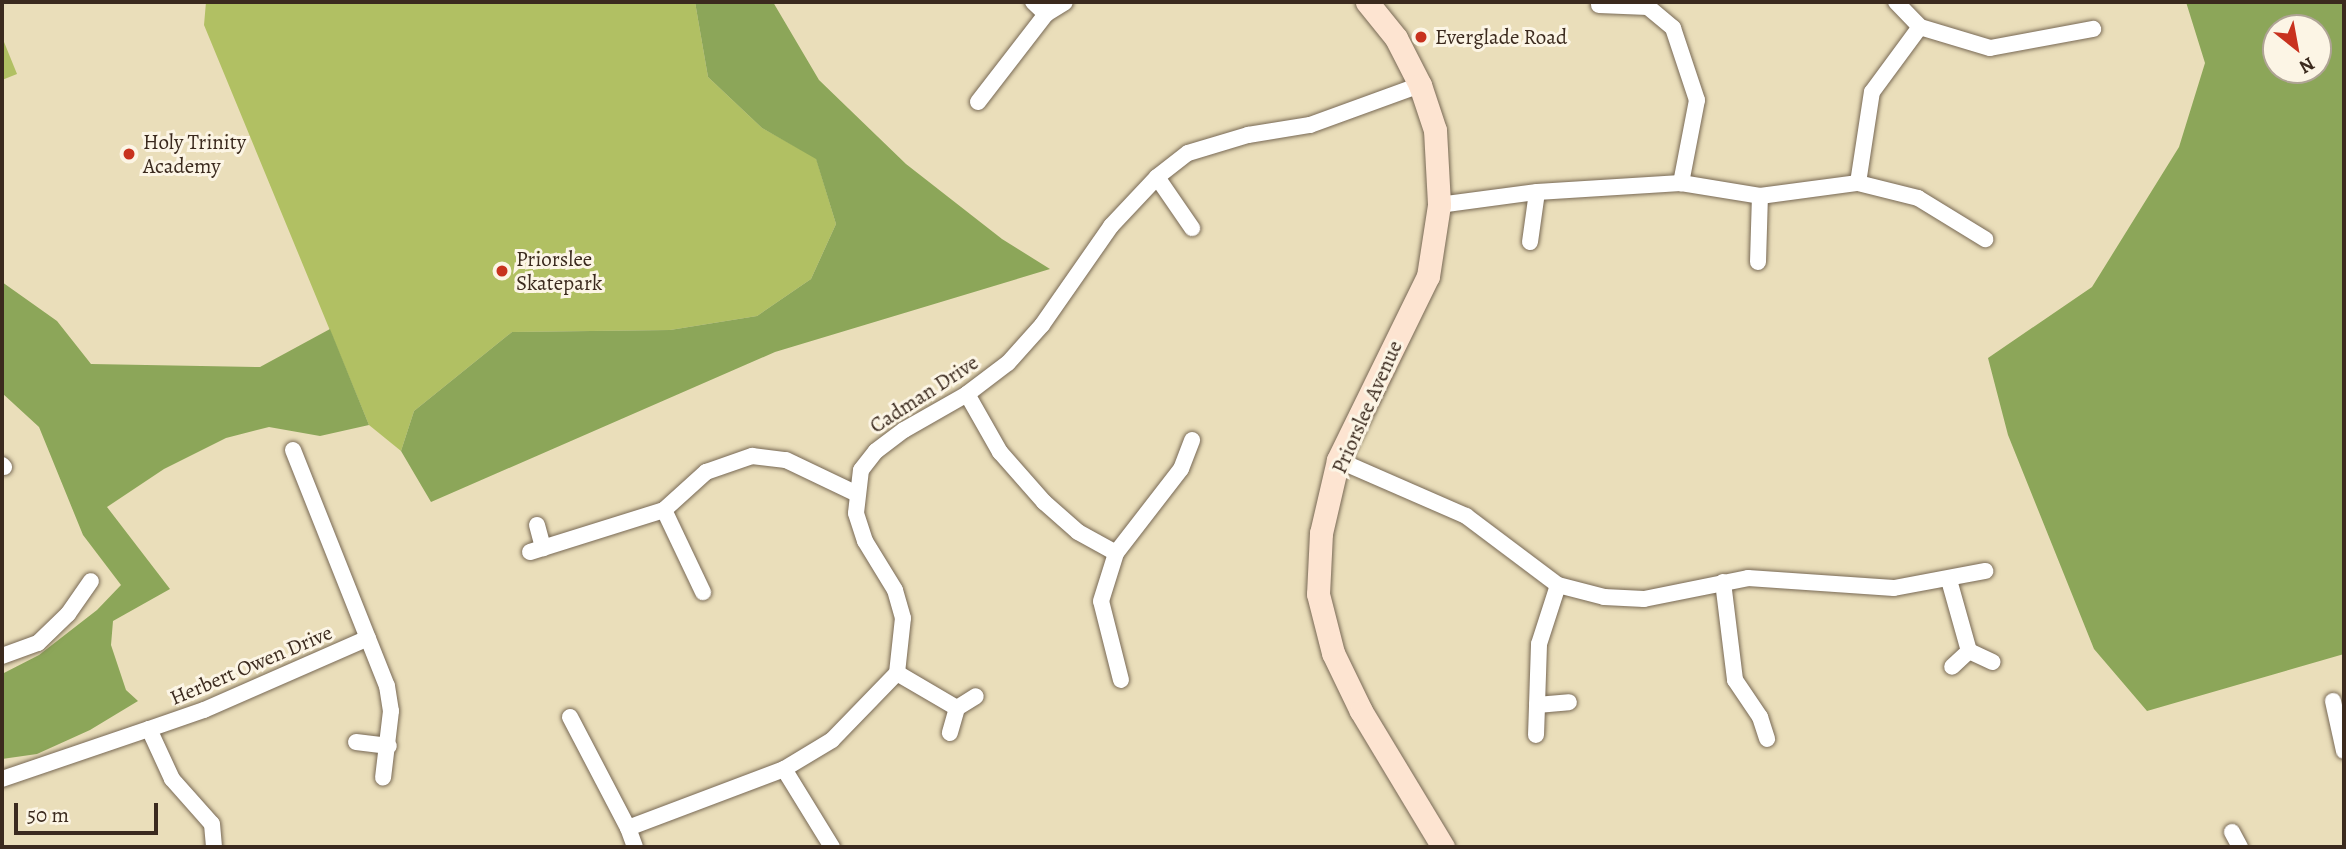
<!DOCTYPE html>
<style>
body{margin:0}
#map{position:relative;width:2346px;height:849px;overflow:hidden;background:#eadeba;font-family:Alegreya,serif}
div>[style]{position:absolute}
.green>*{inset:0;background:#b1c063}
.forest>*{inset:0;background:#8ca659}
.roads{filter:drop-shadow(0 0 2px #786955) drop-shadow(0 0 2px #786955)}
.street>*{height:16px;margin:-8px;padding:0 8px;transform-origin:8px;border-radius:8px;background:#fff}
.secondary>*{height:23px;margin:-11.5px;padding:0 11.5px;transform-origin:11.5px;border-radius:11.5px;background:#fde4d1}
.dots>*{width:19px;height:19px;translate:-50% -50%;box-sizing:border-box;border:4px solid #fcf5e5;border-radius:50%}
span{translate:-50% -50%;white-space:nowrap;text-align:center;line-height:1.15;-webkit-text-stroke:6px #fcf5e5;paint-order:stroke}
.poi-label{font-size:21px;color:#3b2a1e}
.left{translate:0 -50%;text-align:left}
.street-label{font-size:21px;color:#3b2a1e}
.frame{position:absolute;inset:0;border:4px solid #3b2a1e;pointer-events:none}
.north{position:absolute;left:2262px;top:14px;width:70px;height:70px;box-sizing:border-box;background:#fcf5e5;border:2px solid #afa495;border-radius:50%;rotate:149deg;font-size:19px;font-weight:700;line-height:28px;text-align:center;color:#3b2a1e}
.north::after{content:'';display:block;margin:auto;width:24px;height:32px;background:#c8321e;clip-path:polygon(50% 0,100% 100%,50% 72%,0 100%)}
.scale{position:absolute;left:14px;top:803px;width:144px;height:32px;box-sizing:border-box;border:4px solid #3b2a1e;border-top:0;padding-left:9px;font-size:21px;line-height:24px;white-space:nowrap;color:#3b2a1e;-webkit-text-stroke:5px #fcf5e5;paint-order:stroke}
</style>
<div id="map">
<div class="green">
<div style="clip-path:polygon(206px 2px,695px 2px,708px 77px,762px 128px,816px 158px,836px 224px,811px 279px,757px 316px,670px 330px,512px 332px,414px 411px,401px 451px,369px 425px,204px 25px)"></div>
<div style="clip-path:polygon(2px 37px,17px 74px,2px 80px)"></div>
</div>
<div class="forest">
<div style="clip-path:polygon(695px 2px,773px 2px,819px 80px,906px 164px,1002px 239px,1050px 269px,775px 352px,431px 502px,401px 451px,414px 411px,512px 332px,670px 330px,757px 316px,811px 279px,836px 224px,816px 159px,762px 128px,708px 77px)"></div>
<div style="clip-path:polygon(evenodd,2186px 2px,2344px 2px,2344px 654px,2147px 711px,2094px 649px,2008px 435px,1988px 358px,2092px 287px,2179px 147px,2205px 63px,2186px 2px,2276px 28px,2318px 28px,2318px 70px,2276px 70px,2276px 28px)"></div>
<div style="clip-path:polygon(2px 282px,57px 321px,91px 364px,260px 367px,330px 329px,369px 425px,320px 436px,269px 427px,226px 438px,164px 469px,107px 507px,170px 589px,113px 621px,111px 645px,126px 690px,138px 701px,90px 730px,37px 754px,2px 759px,2px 674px,39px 655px,97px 610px,121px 585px,83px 535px,39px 427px,2px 393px)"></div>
</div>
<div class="roads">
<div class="street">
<div style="left:1033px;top:2px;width:18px;rotate:43deg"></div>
<div style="left:1046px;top:14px;width:22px;rotate:-32deg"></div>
<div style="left:1896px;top:2px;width:35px;rotate:46deg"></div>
<div style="left:1920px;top:27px;width:73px;rotate:16.7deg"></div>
<div style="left:1990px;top:48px;width:105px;rotate:-10.5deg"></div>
<div style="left:1599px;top:5px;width:49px;rotate:2.3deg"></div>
<div style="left:1648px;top:7px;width:33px;rotate:40deg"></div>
<div style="left:1673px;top:28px;width:76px;rotate:71.6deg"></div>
<div style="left:1697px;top:100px;width:85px;rotate:100.9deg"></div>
<div style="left:1681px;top:183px;width:80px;rotate:9.3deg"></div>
<div style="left:978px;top:102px;width:111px;rotate:-52.3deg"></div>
<div style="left:1157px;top:177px;width:62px;rotate:55.5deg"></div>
<div style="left:1858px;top:183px;width:92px;rotate:-81.3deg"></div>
<div style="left:1872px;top:92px;width:81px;rotate:-53.6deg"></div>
<div style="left:1439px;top:205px;width:99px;rotate:-7.6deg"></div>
<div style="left:1530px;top:242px;width:50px;rotate:-82deg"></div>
<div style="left:1537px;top:192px;width:144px;rotate:-3.6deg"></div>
<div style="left:1758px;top:262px;width:66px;rotate:-88.3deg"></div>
<div style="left:1760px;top:196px;width:99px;rotate:-7.6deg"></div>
<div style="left:1858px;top:183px;width:62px;rotate:14deg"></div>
<div style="left:1918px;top:198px;width:79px;rotate:31.5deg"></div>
<div style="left:967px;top:394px;width:67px;rotate:60.4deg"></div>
<div style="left:1000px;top:452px;width:67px;rotate:48.7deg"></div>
<div style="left:1044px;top:502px;width:45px;rotate:41.4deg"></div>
<div style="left:1078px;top:532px;width:43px;rotate:28.9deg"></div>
<div style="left:293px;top:450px;width:254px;rotate:68.3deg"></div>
<div style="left:387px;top:686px;width:25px;rotate:81deg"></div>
<div style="left:391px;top:711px;width:67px;rotate:96.8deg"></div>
<div style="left:1338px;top:460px;width:140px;rotate:23.6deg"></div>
<div style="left:1466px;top:516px;width:115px;rotate:36.9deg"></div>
<div style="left:2px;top:465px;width:3px;rotate:45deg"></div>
<div style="left:664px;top:510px;width:91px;rotate:64.6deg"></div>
<div style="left:537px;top:525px;width:24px;rotate:75deg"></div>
<div style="left:530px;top:552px;width:140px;rotate:-17.4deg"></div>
<div style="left:664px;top:510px;width:57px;rotate:-42.1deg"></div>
<div style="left:706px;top:472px;width:49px;rotate:-19.2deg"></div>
<div style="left:752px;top:456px;width:34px;rotate:7deg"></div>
<div style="left:786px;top:460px;width:76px;rotate:25.6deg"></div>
<div style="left:1949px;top:580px;width:74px;rotate:74.3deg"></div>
<div style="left:1969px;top:651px;width:23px;rotate:137deg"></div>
<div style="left:1723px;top:582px;width:99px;rotate:83deg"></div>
<div style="left:1735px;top:680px;width:45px;rotate:56deg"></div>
<div style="left:1760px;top:717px;width:23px;rotate:72deg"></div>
<div style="left:1969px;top:651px;width:26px;rotate:25deg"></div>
<div style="left:2px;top:656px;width:38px;rotate:-20deg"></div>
<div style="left:38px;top:643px;width:42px;rotate:-44deg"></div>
<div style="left:68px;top:614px;width:40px;rotate:-55.1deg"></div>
<div style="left:897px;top:673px;width:69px;rotate:30.3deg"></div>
<div style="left:957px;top:708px;width:26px;rotate:106deg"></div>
<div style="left:1121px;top:680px;width:81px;rotate:-104.2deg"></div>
<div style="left:1101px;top:601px;width:50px;rotate:-72.6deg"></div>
<div style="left:1116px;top:553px;width:106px;rotate:-52.3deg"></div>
<div style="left:1181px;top:469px;width:31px;rotate:-69deg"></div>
<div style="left:2333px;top:701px;width:51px;rotate:77.6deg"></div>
<div style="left:1537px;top:705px;width:61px;rotate:-88.1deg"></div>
<div style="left:1539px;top:644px;width:62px;rotate:-72.1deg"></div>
<div style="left:1558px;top:585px;width:48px;rotate:14.6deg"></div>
<div style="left:1604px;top:597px;width:40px;rotate:2.9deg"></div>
<div style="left:1644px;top:599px;width:106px;rotate:-11.4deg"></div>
<div style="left:1748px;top:578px;width:146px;rotate:3.9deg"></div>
<div style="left:1894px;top:588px;width:93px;rotate:-10.6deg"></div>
<div style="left:957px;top:708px;width:22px;rotate:-32deg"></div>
<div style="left:570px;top:717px;width:125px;rotate:62.4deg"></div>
<div style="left:149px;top:729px;width:58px;rotate:-19.1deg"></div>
<div style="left:204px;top:710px;width:179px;rotate:-23.7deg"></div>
<div style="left:1536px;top:735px;width:30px;rotate:-88deg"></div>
<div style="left:1537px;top:705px;width:32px;rotate:-5deg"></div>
<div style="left:356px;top:742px;width:33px;rotate:7deg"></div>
<div style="left:784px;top:769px;width:92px;rotate:58.4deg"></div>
<div style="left:2px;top:779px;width:155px;rotate:-18.8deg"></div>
<div style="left:149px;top:729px;width:55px;rotate:65.3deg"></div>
<div style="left:172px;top:779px;width:60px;rotate:48.4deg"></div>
<div style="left:212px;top:824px;width:23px;rotate:85deg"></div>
<div style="left:2232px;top:832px;width:17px;rotate:62deg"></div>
<div style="left:635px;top:847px;width:20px;rotate:-110deg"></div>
<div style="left:628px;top:828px;width:167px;rotate:-20.7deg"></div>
<div style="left:784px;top:769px;width:56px;rotate:-31.1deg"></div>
<div style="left:832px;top:740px;width:93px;rotate:-45.9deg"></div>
<div style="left:897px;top:673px;width:55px;rotate:-83.8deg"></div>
<div style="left:903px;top:618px;width:29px;rotate:-106deg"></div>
<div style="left:895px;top:590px;width:57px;rotate:-121.5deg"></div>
<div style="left:865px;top:541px;width:29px;rotate:-108deg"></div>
<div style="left:856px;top:513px;width:43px;rotate:-83.4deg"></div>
<div style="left:861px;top:470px;width:24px;rotate:-52deg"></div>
<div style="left:876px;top:451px;width:35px;rotate:-37deg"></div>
<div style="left:904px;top:430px;width:73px;rotate:-29.7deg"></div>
<div style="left:967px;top:394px;width:51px;rotate:-37.1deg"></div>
<div style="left:1008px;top:363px;width:51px;rotate:-48.2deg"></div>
<div style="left:1042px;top:325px;width:121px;rotate:-55.1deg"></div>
<div style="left:1111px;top:226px;width:67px;rotate:-46.8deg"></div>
<div style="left:1157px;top:177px;width:39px;rotate:-38deg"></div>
<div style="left:1188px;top:153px;width:63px;rotate:-16.7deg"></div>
<div style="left:1248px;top:135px;width:63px;rotate:-9.2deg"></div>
<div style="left:1310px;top:125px;width:117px;rotate:-20deg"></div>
</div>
<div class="secondary">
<div style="left:1367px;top:2px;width:46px;rotate:51.1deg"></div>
<div style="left:1396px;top:38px;width:53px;rotate:62.9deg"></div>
<div style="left:1420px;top:85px;width:47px;rotate:71.6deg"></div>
<div style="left:1435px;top:130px;width:75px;rotate:86.9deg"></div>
<div style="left:1439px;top:205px;width:72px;rotate:98.8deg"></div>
<div style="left:1428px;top:276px;width:205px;rotate:116.1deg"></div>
<div style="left:1338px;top:460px;width:75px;rotate:103.1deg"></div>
<div style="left:1321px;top:533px;width:61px;rotate:92.8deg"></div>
<div style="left:1318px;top:594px;width:61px;rotate:75.7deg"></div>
<div style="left:1333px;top:653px;width:64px;rotate:64.2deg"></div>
<div style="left:1361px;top:711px;width:159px;rotate:58.9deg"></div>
</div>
</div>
<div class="dots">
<div style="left:1421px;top:37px;background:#c8321e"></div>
<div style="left:129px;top:154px;background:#c8321e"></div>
<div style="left:502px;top:271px;background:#c8321e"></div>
</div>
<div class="poi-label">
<span class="left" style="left:1435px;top:37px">Everglade Road</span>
<span class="left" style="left:143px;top:154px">Holy Trinity<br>Academy</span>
<span class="left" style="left:516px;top:271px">Priorslee<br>Skatepark</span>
</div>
<div class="street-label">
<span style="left:924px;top:394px;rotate:-33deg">Cadman Drive</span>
<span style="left:1367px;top:407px;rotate:-66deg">Priorslee Avenue</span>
<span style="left:251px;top:665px;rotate:-23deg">Herbert Owen Drive</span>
</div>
<div class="frame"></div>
<div class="north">N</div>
<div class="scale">50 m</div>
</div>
